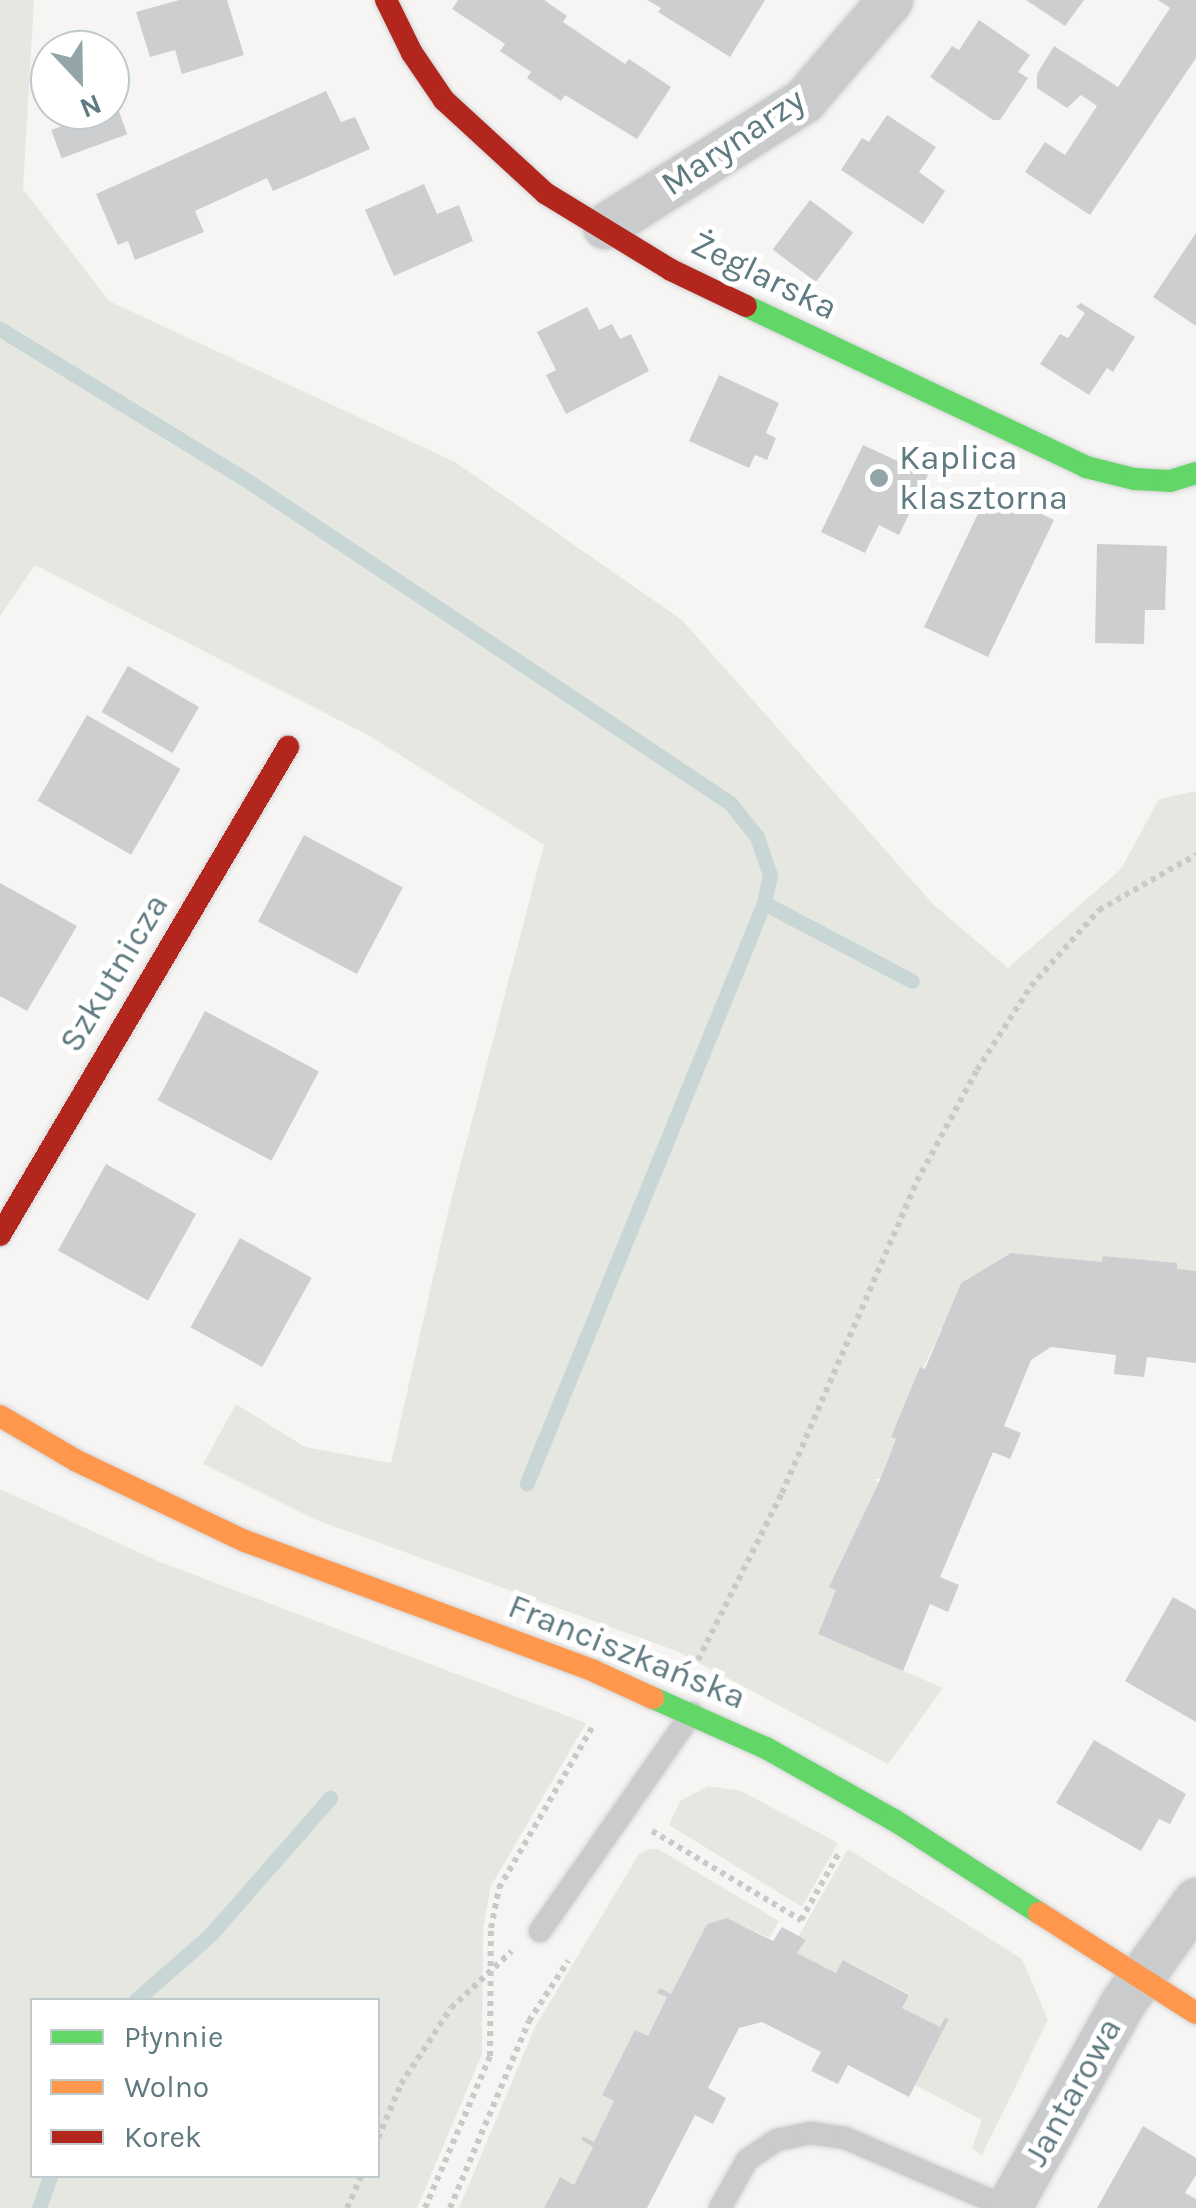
<!DOCTYPE html>
<meta charset="utf-8">
<style>
body{margin:0}
#map{position:relative;width:1196px;height:2208px;overflow:hidden;background:#f6f5f4;font-family:Karla,sans-serif}
div>[style]{position:absolute}
.green>*{inset:0;background:#e6e7e1}
.stream>*{height:15px;margin:-7.5px;padding:0 7.5px;transform-origin:7.5px;border-radius:7.5px;background:#c8d6d6}
.building>*{inset:0;background:#cdcecf;transform-origin:0 0}
.path>*{height:6px;margin-top:-3px;transform-origin:0;background:repeating-linear-gradient(90deg,#c8caca 0 5px,transparent 0 10px)}
.roads{filter:drop-shadow(0 0 2px #d2d3d4) drop-shadow(0 0 2px #d2d3d4)}
.lane>*{height:22px;margin:-11px;padding:0 11px;transform-origin:11px;border-radius:11px;background:#cacbcc}
.street>*{height:45px;margin:-22.5px;padding:0 22.5px;transform-origin:22.5px;border-radius:22.5px;background:#cacbcc}
.fast>*{height:22px;margin:-11px;padding:0 11px;transform-origin:11px;border-radius:11px;background:#63d668}
.slow>*{height:22px;margin:-11px;padding:0 11px;transform-origin:11px;border-radius:11px;background:#ff974d}
.jam>*{height:22px;margin:-11px;padding:0 11px;transform-origin:11px;border-radius:11px;background:#b3261e}
.dots>*{width:28px;height:28px;translate:-50% -50%;box-sizing:border-box;border:5px solid #fff;border-radius:50%}
span{translate:-50% -50%;white-space:nowrap;text-align:center;line-height:1.15;-webkit-text-stroke:10px #fff;paint-order:stroke}
.street-label{font-size:35px;color:#5f7a81}
.poi-label{font-size:35px;color:#5f7a81}
.left{translate:0 -50%;text-align:left}
.legend{position:absolute;left:30px;top:1998px;width:350px;height:180px;box-sizing:border-box;background:#fff;border:2px solid #bfcacd;margin:0;padding:12px 18px;list-style:none;font-size:30px;color:#5f7a81}
.legend li{display:flex;align-items:center;gap:20px;height:50px}
.legend b{width:50px;border:2px solid #bfcacd}
.north{position:absolute;left:30px;top:30px;width:100px;height:100px;box-sizing:border-box;background:#fff;border:2px solid #bfcacd;border-radius:50%;rotate:158deg;font-size:28px;font-weight:700;line-height:40px;text-align:center;color:#5f7a81}
.north::after{content:'';display:block;margin:auto;width:35px;height:45px;background:#94a5a9;clip-path:polygon(50% 0,100% 100%,50% 72%,0 100%)}
</style>
<div id="map">
<div class="green">
<div style="clip-path:polygon(0 0,34px 0,23px 189px,109px 301px,455px 462px,682px 620px,933px 904px,1008px 968px,1121px 869px,1159px 799px,1196px 791px,1196px 1271px,1177px 1269px,1176px 1263px,1103px 1256px,1102px 1262px,1011px 1253px,961px 1283px,942px 1329px,936px 1327px,941px 1330px,891px 1436px,896px 1439px,880px 1479px,874px 1479px,879px 1482px,830px 1587px,836px 1590px,818px 1634px,943px 1688px,888px 1764px,679px 1652px,314px 1519px,203px 1464px,236px 1404px,305px 1447px,391px 1463px,447px 1216px,544px 845px,368px 735px,35px 565px,0 616px)"></div>
<div style="clip-path:polygon(evenodd,0 1489px,160px 1562px,586px 1723px,491px 1886px,483px 1928px,482px 2054px,417px 2208px,0 2208px,0 1489px,378px 2000px,378px 2176px,32px 2176px,32px 2000px,378px 2000px)"></div>
<div style="clip-path:polygon(708px 1786px,741px 1791px,838px 1843px,802px 1907px,669px 1825px,680px 1801px)"></div>
<div style="clip-path:polygon(649px 1849px,658px 1849px,779px 1921px,769px 1938px,727px 1918px,707px 1924px,671px 1994px,659px 1989px,658px 1993px,667px 1997px,648px 2036px,635px 2031px,602px 2095px,614px 2101px,594px 2142px,583px 2136px,581px 2140px,593px 2147px,574px 2185px,559px 2178px,544px 2208px,459px 2208px,535px 2027px,639px 1854px)"></div>
<div style="clip-path:polygon(848px 1849px,1022px 1959px,1048px 2020px,982px 2155px,972px 2148px,982px 2120px,915px 2085px,949px 2019px,940px 2027px,902px 2008px,909px 1994px,844px 1960px,836px 1973px,797px 1953px,805px 1941px,798px 1937px)"></div>
</div>
<div class="stream">
<div style="left:0;top:329px;width:294px;rotate:31.5deg"></div>
<div style="left:251px;top:483px;width:576px;rotate:33.75deg"></div>
<div style="left:730px;top:803px;width:43px;rotate:51.5deg"></div>
<div style="left:757px;top:837px;width:40px;rotate:71.1deg"></div>
<div style="left:770px;top:875px;width:29px;rotate:102deg"></div>
<div style="left:764px;top:903px;width:627px;rotate:112.23deg"></div>
<div style="left:764px;top:903px;width:167px;rotate:27.8deg"></div>
<div style="left:136px;top:2000px;width:100px;rotate:-41.3deg"></div>
<div style="left:211px;top:1934px;width:181px;rotate:-48.8deg"></div>
<div style="left:39px;top:2208px;width:34px;rotate:-71deg"></div>
</div>
<div class="building">
<div style="clip-path:polygon(179px 0,227px 0,244px 55px,182px 74px,175px 50px,150px 57px,136px 12px)"></div>
<div style="clip-path:polygon(458px 0,544px 0,567px 16px,563px 22px,625px 64px,629px 59px,671px 87px,637px 139px,565px 95px,561px 101px,527px 78px,531px 72px,500px 51px,505px 44px,452px 9px)"></div>
<div style="clip-path:polygon(647px 0,765px 0,730px 57px,658px 12px,661px 8px)"></div>
<div style="clip-path:polygon(1026px 0,1084px 0,1065px 26px)"></div>
<div style="clip-path:polygon(1158px 0,1196px 0,1196px 58px,1090px 215px,1025px 172px,1045px 142px,1065px 155px,1097px 106px,1081px 95px,1067px 108px,1037px 88px,1037px 74px,1054px 46px,1118px 87px,1170px 8px)"></div>
<div style="clip-path:polygon(979px 20px,1030px 55px,1018px 72px,1028px 78px,1000px 120px,993px 120px,930px 77px,952px 46px,959px 50px)"></div>
<div style="clip-path:polygon(326px 91px,341px 122px,355px 117px,370px 149px,273px 191px,267px 178px,195px 211px,204px 232px,135px 260px,128px 241px,118px 245px,96px 194px)"></div>
<div style="left:117px;top:106px;width:30px;height:70px;rotate:70deg"></div>
<div style="clip-path:polygon(887px 115px,936px 147px,919px 172px,945px 191px,923px 224px,841px 170px,862px 138px,869px 142px)"></div>
<div style="clip-path:polygon(424px 184px,437px 214px,459px 205px,473px 241px,394px 276px,365px 210px)"></div>
<div style="left:810px;top:200px;width:54px;height:62px;rotate:37deg"></div>
<div style="clip-path:polygon(1196px 233px,1196px 326px,1153px 297px)"></div>
<div style="clip-path:polygon(1081px 303px,1135px 337px,1113px 372px,1107px 368px,1089px 395px,1040px 364px,1060px 334px,1068px 338px,1085px 313px,1076px 307px)"></div>
<div style="clip-path:polygon(587px 307px,599px 330px,612px 324px,620px 339px,631px 334px,649px 371px,566px 414px,546px 375px,556px 370px,537px 332px)"></div>
<div style="clip-path:polygon(719px 375px,779px 403px,766px 433px,776px 438px,767px 460px,755px 455px,749px 468px,689px 441px)"></div>
<div style="clip-path:polygon(863px 445px,928px 475px,899px 535px,879px 525px,865px 553px,821px 532px)"></div>
<div style="clip-path:polygon(984px 501px,1011px 513px,1017px 502px,1054px 520px,988px 657px,924px 627px)"></div>
<div style="clip-path:polygon(1097px 544px,1167px 546px,1165px 610px,1145px 610px,1144px 644px,1095px 643px)"></div>
<div style="left:128px;top:666px;width:82px;height:53px;rotate:30deg"></div>
<div style="left:87px;top:715px;width:108px;height:99px;rotate:30deg"></div>
<div style="left:304px;top:835px;width:112px;height:98px;rotate:28deg"></div>
<div style="clip-path:polygon(0 883px,77px 926px,27px 1011px,0 996px)"></div>
<div style="left:205px;top:1011px;width:129px;height:101px;rotate:28deg"></div>
<div style="left:106px;top:1164px;width:103px;height:99px;rotate:29deg"></div>
<div style="left:240px;top:1238px;width:82px;height:102px;rotate:29deg"></div>
<div style="clip-path:polygon(1011px 1253px,1102px 1262px,1103px 1256px,1177px 1263px,1177px 1269px,1196px 1271px,1196px 1363px,1147px 1357px,1144px 1377px,1114px 1374px,1116px 1355px,1051px 1347px,1031px 1360px,1004px 1426px,1021px 1433px,1010px 1459px,993px 1452px,940px 1577px,959px 1585px,948px 1612px,930px 1604px,903px 1671px,818px 1634px,836px 1590px,829px 1587px,879px 1482px,896px 1439px,891px 1437px,920px 1367px,925px 1369px,961px 1283px)"></div>
<div style="clip-path:polygon(1173px 1597px,1196px 1610px,1196px 1722px,1125px 1681px)"></div>
<div style="clip-path:polygon(1094px 1740px,1186px 1794px,1170px 1824px,1159px 1819px,1141px 1851px,1056px 1803px)"></div>
<div style="clip-path:polygon(727px 1918px,773px 1941px,782px 1927px,806px 1940px,797px 1953px,836px 1973px,843px 1960px,909px 1995px,902px 2008px,940px 2027px,945px 2018px,949px 2019px,909px 2097px,848px 2065px,838px 2084px,811px 2071px,821px 2052px,762px 2022px,739px 2028px,708px 2088px,726px 2098px,713px 2124px,695px 2115px,647px 2208px,544px 2208px,560px 2177px,574px 2185px,593px 2147px,581px 2140px,583px 2136px,594px 2142px,614px 2101px,602px 2095px,635px 2030px,648px 2036px,667px 1997px,657px 1993px,660px 1988px,671px 1994px,707px 1924px)"></div>
<div style="clip-path:polygon(1143px 2126px,1196px 2158px,1196px 2175px,1185px 2193px,1196px 2199px,1196px 2208px,1097px 2208px)"></div>
</div>
<div class="path">
<div style="left:698px;top:1660px;width:187px;rotate:-63.3deg"></div>
<div style="left:782px;top:1493px;width:340px;rotate:-66.6deg"></div>
<div style="left:917px;top:1181px;width:126px;rotate:-61.6deg"></div>
<div style="left:977px;top:1070px;width:100px;rotate:-57.3deg"></div>
<div style="left:1031px;top:986px;width:102px;rotate:-48.2deg"></div>
<div style="left:1099px;top:910px;width:112px;rotate:-29.6deg"></div>
<div style="left:652px;top:1831px;width:174px;rotate:30.9deg"></div>
<div style="left:801px;top:1920px;width:79px;rotate:-60.5deg"></div>
<div style="left:378px;top:2138px;width:59px;rotate:-66.9deg"></div>
<div style="left:401px;top:2084px;width:91px;rotate:-56.7deg"></div>
<div style="left:451px;top:2008px;width:83px;rotate:-43.1deg"></div>
<div style="left:347px;top:2208px;width:35px;rotate:-66deg"></div>
<div style="left:425px;top:2208px;width:165px;rotate:-66.8deg"></div>
<div style="left:490px;top:2056px;width:128px;rotate:-89.6deg"></div>
<div style="left:491px;top:1928px;width:41px;rotate:-78.7deg"></div>
<div style="left:499px;top:1888px;width:187px;rotate:-59.9deg"></div>
<div style="left:450px;top:2208px;width:203px;rotate:-67.1deg"></div>
<div style="left:529px;top:2021px;width:72px;rotate:-57deg"></div>
</div>
<div class="roads">
<div class="lane">
<div style="left:540px;top:1931px;width:266px;rotate:-55.1deg"></div>
<div style="left:720px;top:2208px;width:55px;rotate:-60.6deg"></div>
<div style="left:747px;top:2160px;width:36px;rotate:-34deg"></div>
<div style="left:777px;top:2140px;width:34px;rotate:-12deg"></div>
<div style="left:810px;top:2133px;width:35px;rotate:8deg"></div>
<div style="left:845px;top:2138px;width:177px;rotate:23.2deg"></div>
</div>
<div class="street">
<div style="left:605px;top:226px;width:234px;rotate:-32.3deg"></div>
<div style="left:803px;top:101px;width:133px;rotate:-49.3deg"></div>
<div style="left:1008px;top:2208px;width:236px;rotate:-60.8deg"></div>
<div style="left:1123px;top:2002px;width:125px;rotate:-54.4deg"></div>
</div>
<div class="fast">
<div style="left:746px;top:306px;width:376px;rotate:25.3deg"></div>
<div style="left:1086px;top:467px;width:49px;rotate:14deg"></div>
<div style="left:1134px;top:479px;width:36px;rotate:3deg"></div>
<div style="left:1170px;top:481px;width:27px;rotate:-17deg"></div>
<div style="left:653px;top:1698px;width:124px;rotate:23.9deg"></div>
<div style="left:766px;top:1748px;width:147px;rotate:29.4deg"></div>
<div style="left:894px;top:1820px;width:172px;rotate:32.7deg"></div>
</div>
<div class="slow">
<div style="left:0;top:1416px;width:89px;rotate:30.3deg"></div>
<div style="left:77px;top:1461px;width:186px;rotate:25.5deg"></div>
<div style="left:245px;top:1541px;width:372px;rotate:20.4deg"></div>
<div style="left:594px;top:1671px;width:65px;rotate:24.6deg"></div>
<div style="left:1039px;top:1913px;width:186px;rotate:32.5deg"></div>
</div>
<div class="jam">
<div style="left:386px;top:0;width:59px;rotate:63.9deg"></div>
<div style="left:412px;top:53px;width:57px;rotate:55.8deg"></div>
<div style="left:444px;top:100px;width:137px;rotate:42.6deg"></div>
<div style="left:545px;top:193px;width:148px;rotate:31.4deg"></div>
<div style="left:671px;top:270px;width:83px;rotate:25.6deg"></div>
<div style="left:0;top:1235px;width:567px;rotate:-59.45deg"></div>
</div>
</div>
<div class="dots">
<div style="left:879px;top:478px;background:#94a5a9"></div>
</div>
<div class="street-label">
<span style="left:733px;top:142px;rotate:-34deg">Marynarzy</span>
<span style="left:764px;top:276px;rotate:26deg">Żeglarska</span>
<span style="left:114px;top:973px;rotate:-59deg">Szkutnicza</span>
<span style="left:627px;top:1652px;rotate:22deg">Franciszkańska</span>
<span style="left:1073px;top:2092px;rotate:-61deg">Jantarowa</span>
</div>
<div class="poi-label">
<span class="left" style="left:899px;top:478px">Kaplica<br>klasztorna</span>
</div>
<ul class="legend">
<li><b style="height:12px;background:#63d668"></b>Płynnie</li>
<li><b style="height:12px;background:#ff974d"></b>Wolno</li>
<li><b style="height:12px;background:#b3261e"></b>Korek</li>
</ul>
<div class="north">N</div>
</div>
